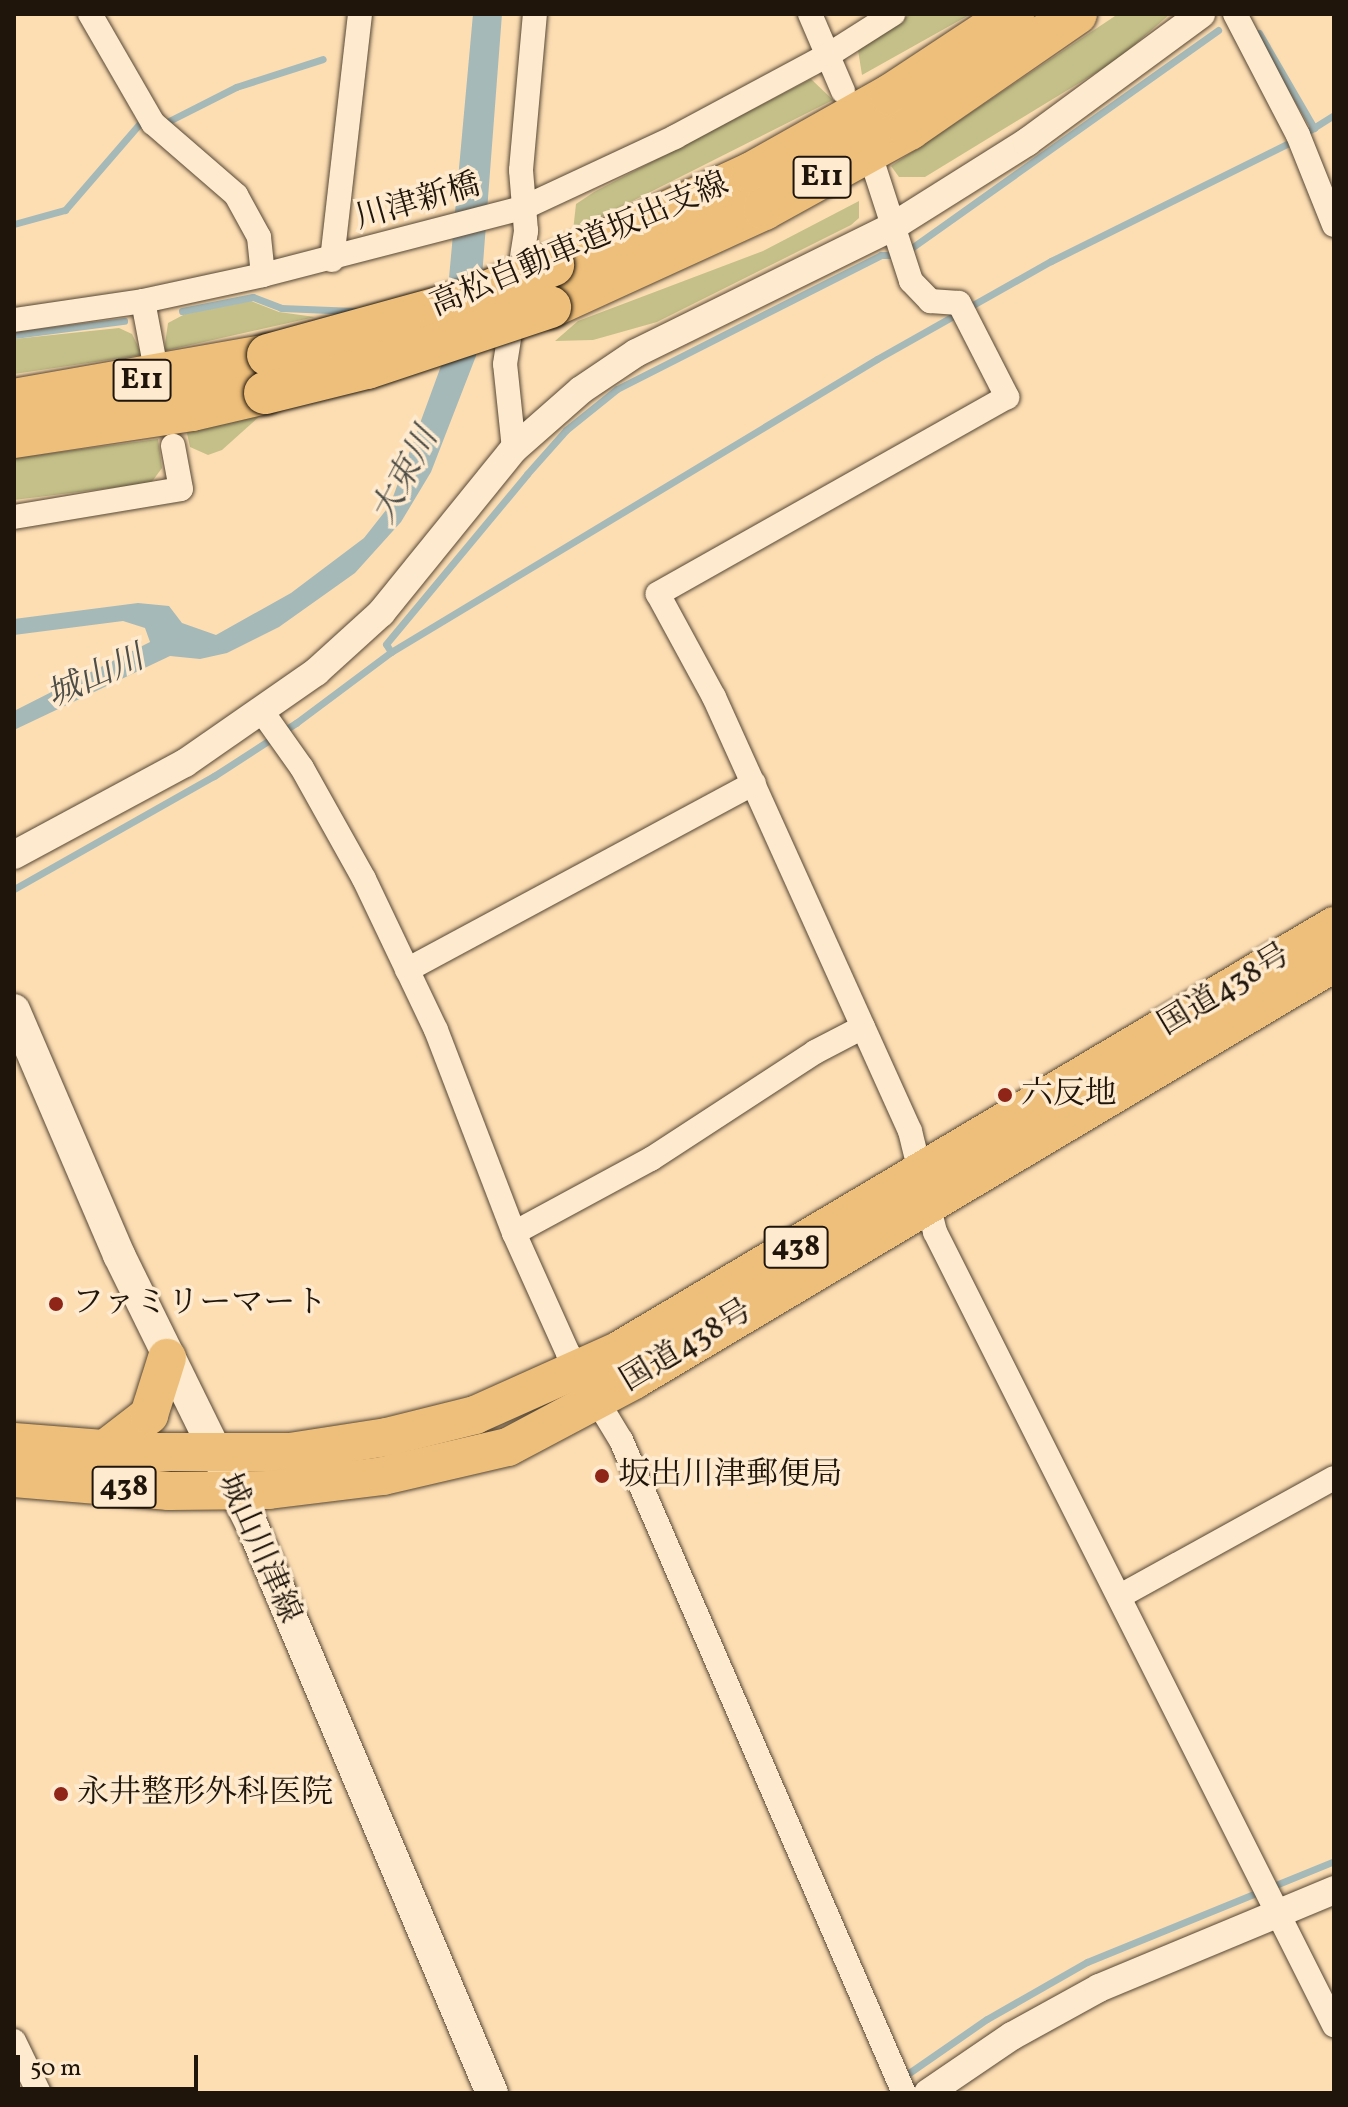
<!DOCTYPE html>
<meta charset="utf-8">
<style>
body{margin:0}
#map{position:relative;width:1348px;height:2107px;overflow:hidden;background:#fddeb3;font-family:Vollkorn,"Noto Serif JP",serif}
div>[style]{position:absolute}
.green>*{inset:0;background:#c5c089}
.water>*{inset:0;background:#a5b9b8}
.stream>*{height:7px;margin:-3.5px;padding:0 3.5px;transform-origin:3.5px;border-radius:3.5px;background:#a5b9b8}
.roads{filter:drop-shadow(0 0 2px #564735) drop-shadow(0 0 2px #564735)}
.minor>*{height:24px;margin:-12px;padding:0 12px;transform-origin:12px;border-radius:12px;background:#feeace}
.tertiary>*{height:28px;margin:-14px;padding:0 14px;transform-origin:14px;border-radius:14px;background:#feeace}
.secondary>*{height:32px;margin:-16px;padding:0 16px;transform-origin:16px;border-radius:16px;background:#feeace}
.trunk>*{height:38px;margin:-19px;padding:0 19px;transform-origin:19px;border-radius:19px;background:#eebf7a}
.motorway>*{height:42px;margin:-21px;padding:0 21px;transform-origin:21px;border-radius:21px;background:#eebf7a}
.bridges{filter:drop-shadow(0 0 2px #1f150b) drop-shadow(0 0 2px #1f150b)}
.motorway-bridge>*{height:42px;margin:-21px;padding:0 21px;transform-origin:21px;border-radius:21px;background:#eebf7a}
.dots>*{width:22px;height:22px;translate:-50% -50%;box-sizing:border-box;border:4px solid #feeace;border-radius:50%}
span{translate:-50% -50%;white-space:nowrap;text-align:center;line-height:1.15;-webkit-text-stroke:7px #feeace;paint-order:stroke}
.shield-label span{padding:2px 6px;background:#feeace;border:2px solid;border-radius:6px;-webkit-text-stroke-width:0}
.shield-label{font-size:30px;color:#1f150b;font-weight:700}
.street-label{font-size:32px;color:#1f150b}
.poi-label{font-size:32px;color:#1f150b}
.left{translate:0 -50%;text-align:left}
.water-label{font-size:34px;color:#4e4e48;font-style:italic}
.frame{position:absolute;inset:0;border:16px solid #1f150b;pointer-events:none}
.scale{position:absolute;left:16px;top:2055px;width:182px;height:36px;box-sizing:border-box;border:4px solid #1f150b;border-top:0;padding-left:10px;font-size:24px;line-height:28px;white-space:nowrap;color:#1f150b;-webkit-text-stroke:6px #feeace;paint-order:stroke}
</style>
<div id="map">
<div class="green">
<div style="clip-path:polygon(911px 14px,971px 14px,862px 75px,858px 50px)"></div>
<div style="clip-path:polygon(1118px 14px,1170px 14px,1117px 60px,925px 177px,899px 177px,891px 166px)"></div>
<div style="clip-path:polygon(811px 79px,833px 100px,573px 231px,576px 204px,594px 192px)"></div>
<div style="clip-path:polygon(859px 201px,859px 218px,851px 225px,657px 322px,593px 340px,555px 341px,578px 321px,763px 251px)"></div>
<div style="clip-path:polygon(251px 301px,279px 312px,315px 317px,164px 351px,168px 323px,185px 314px)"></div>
<div style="clip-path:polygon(119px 328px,132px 334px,142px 355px,14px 374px,14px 339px)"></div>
<div style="clip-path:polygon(272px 405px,222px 450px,208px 455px,190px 447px,185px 424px)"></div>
<div style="clip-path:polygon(158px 439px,162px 468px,151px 483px,14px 500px,14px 458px)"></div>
</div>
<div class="water">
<div style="clip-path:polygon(473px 14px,502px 14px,476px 356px,431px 472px,401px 522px,355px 573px,279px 627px,227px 653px,200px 659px,170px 656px,14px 730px,14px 711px,150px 642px,145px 628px,123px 621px,14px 635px,14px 619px,138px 603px,169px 606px,182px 623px,216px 635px,291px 593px,364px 538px,390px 505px,441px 366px)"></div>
</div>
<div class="stream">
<div style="left:1259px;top:33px;width:110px;rotate:59.9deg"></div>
<div style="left:165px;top:123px;width:80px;rotate:-26.9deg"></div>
<div style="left:236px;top:87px;width:91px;rotate:-17.8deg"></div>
<div style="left:14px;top:224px;width:53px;rotate:-15.4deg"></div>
<div style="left:65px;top:210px;width:116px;rotate:-49.2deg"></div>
<div style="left:910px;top:249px;width:378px;rotate:-35.4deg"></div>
<div style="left:182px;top:311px;width:72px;rotate:-11.2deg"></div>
<div style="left:253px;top:297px;width:30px;rotate:21deg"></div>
<div style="left:281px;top:308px;width:74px;rotate:2.3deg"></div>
<div style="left:14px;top:335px;width:111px;rotate:-7.3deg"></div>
<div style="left:391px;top:652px;width:567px;rotate:-31.08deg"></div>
<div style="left:877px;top:359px;width:200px;rotate:-29.4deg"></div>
<div style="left:1051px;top:261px;width:268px;rotate:-26.4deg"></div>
<div style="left:1291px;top:142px;width:51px;rotate:-32.1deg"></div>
<div style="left:14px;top:889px;width:230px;rotate:-29.5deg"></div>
<div style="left:214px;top:776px;width:98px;rotate:-32.9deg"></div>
<div style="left:296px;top:723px;width:119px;rotate:-36.8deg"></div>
<div style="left:391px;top:652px;width:9px;rotate:-122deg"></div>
<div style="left:386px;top:644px;width:221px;rotate:-50.3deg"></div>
<div style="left:527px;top:474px;width:59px;rotate:-48.4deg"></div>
<div style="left:566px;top:430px;width:65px;rotate:-38.8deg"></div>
<div style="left:617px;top:389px;width:296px;rotate:-26.9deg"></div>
<div style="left:881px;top:255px;width:17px"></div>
<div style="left:906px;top:2075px;width:98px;rotate:-34.7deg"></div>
<div style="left:987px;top:2019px;width:115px;rotate:-29.7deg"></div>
<div style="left:1087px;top:1962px;width:267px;rotate:-22.2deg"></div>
</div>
<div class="roads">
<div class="minor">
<div style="left:90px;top:14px;width:126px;rotate:60deg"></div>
<div style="left:153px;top:123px;width:110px;rotate:40.9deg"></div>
<div style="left:236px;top:195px;width:48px;rotate:61.3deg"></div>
<div style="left:259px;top:237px;width:38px;rotate:84deg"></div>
<div style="left:810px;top:14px;width:84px;rotate:66.8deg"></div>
<div style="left:1235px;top:14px;width:136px;rotate:62.5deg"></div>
<div style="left:1298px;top:135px;width:97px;rotate:68.2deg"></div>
<div style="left:874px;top:167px;width:120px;rotate:72deg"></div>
<div style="left:911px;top:281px;width:28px;rotate:46deg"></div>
<div style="left:930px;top:301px;width:29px;rotate:4deg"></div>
<div style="left:959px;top:303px;width:106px;rotate:62.9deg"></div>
<div style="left:1007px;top:397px;width:401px;rotate:150.6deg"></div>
<div style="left:658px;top:594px;width:117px;rotate:61.5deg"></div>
<div style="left:714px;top:697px;width:476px;rotate:65.7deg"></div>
<div style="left:910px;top:1131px;width:104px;rotate:76.1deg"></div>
<div style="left:935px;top:1232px;width:888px;rotate:63.29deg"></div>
<div style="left:332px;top:260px;width:248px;rotate:-83.5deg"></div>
<div style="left:143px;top:301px;width:54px;rotate:79.3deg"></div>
<div style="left:14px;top:320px;width:130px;rotate:-8.4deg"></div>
<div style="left:143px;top:301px;width:123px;rotate:-12.2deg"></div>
<div style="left:263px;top:275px;width:271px;rotate:-14.5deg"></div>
<div style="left:525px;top:207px;width:166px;rotate:-25deg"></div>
<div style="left:675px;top:137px;width:176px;rotate:-28.2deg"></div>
<div style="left:830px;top:54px;width:75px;rotate:-32.4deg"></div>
<div style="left:514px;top:449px;width:85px;rotate:-96deg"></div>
<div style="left:505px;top:364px;width:135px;rotate:-81deg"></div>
<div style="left:526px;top:231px;width:61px;rotate:-94.7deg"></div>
<div style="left:521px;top:170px;width:157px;rotate:-84.9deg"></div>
<div style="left:14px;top:517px;width:169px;rotate:-9.5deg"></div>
<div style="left:181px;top:489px;width:44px;rotate:-100.5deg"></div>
<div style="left:263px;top:713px;width:67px;rotate:54.7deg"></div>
<div style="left:302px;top:768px;width:127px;rotate:60.8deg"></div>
<div style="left:364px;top:879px;width:167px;rotate:64.5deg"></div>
<div style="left:436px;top:1030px;width:217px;rotate:69deg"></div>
<div style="left:514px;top:1233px;width:132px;rotate:65.8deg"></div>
<div style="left:568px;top:1353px;width:102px;rotate:58.7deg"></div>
<div style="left:621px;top:1440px;width:712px;rotate:66.57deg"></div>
<div style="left:407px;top:970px;width:394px;rotate:-28.3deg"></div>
<div style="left:514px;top:1233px;width:156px;rotate:-28.4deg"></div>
<div style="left:651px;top:1159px;width:196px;rotate:-33.1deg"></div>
<div style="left:815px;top:1052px;width:54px;rotate:-27.5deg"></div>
<div style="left:1122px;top:1595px;width:242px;rotate:-28.9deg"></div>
<div style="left:14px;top:2041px;width:58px;rotate:64.3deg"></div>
</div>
<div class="tertiary">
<div style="left:14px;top:855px;width:194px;rotate:-28.3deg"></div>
<div style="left:185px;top:763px;width:160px;rotate:-34.8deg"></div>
<div style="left:316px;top:672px;width:88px;rotate:-42.2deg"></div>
<div style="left:381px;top:613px;width:211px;rotate:-51deg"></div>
<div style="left:514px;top:449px;width:89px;rotate:-41.4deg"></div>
<div style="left:581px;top:390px;width:66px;rotate:-33.9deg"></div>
<div style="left:636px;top:353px;width:285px;rotate:-26.2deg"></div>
<div style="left:892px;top:227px;width:160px;rotate:-32.2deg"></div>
<div style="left:1027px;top:142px;width:216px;rotate:-36.3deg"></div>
<div style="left:928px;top:2093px;width:102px;rotate:-34.2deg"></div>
<div style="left:1012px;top:2036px;width:99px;rotate:-28.9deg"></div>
<div style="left:1099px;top:1988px;width:255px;rotate:-22.6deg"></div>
</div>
<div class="secondary">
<div style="left:14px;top:1010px;width:267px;rotate:66.8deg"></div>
<div style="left:119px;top:1255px;width:299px;rotate:63.8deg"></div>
<div style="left:251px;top:1523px;width:619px;rotate:67.08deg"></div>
</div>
<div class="trunk">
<div style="left:14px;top:1442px;width:127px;rotate:4.5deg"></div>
<div style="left:141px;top:1452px;width:149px"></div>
<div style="left:290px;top:1452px;width:98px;rotate:-8.8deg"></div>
<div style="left:387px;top:1437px;width:91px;rotate:-14deg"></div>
<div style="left:475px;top:1415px;width:157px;rotate:-24.1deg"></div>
<div style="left:618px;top:1351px;width:833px;rotate:-30.69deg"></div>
<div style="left:105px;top:1449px;width:56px;rotate:-37.7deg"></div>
<div style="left:149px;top:1415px;width:60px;rotate:-72.5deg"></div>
<div style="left:14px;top:1478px;width:156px;rotate:4.8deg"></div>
<div style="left:169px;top:1491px;width:100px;rotate:-0.6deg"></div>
<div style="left:269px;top:1490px;width:115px;rotate:-7deg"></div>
<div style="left:383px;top:1476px;width:128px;rotate:-13.1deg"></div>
<div style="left:508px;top:1447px;width:143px;rotate:-28deg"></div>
<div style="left:634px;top:1380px;width:815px;rotate:-30.78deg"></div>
</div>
<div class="motorway">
<div style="left:553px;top:265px;width:219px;rotate:-24.8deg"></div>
<div style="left:752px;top:173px;width:159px;rotate:-29.3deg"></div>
<div style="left:891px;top:95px;width:147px;rotate:-33.4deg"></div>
<div style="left:550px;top:307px;width:235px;rotate:-24.6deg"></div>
<div style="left:764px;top:209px;width:166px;rotate:-28.9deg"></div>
<div style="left:909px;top:129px;width:203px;rotate:-34.6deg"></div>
<div style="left:14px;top:400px;width:258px;rotate:-10deg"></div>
<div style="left:14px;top:437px;width:180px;rotate:-8.6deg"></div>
<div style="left:192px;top:410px;width:75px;rotate:-13.1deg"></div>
</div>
</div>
<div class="bridges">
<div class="motorway-bridge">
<div style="left:268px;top:355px;width:206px;rotate:-15.4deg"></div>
<div style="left:467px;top:300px;width:93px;rotate:-22.1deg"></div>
<div style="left:265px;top:393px;width:105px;rotate:-13.8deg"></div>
<div style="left:367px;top:368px;width:193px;rotate:-18.4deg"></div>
</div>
</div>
<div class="dots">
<div style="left:1005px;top:1095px;background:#8f2418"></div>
<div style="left:56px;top:1304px;background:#8f2418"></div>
<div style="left:602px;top:1476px;background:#8f2418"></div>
<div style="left:61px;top:1794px;background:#8f2418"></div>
</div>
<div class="shield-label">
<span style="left:822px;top:177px">E11</span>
<span style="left:142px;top:380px">E11</span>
<span style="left:796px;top:1247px">438</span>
<span style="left:124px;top:1487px">438</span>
</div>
<div class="street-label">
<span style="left:418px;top:203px;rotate:-16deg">川津新橋</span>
<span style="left:580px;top:246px;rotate:-23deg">高松自動車道坂出支線</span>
<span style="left:1225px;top:991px;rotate:-31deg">国道438号</span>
<span style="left:687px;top:1347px;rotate:-31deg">国道438号</span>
<span style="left:258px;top:1549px;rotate:66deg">城山川津線</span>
</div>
<div class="poi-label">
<span class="left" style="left:1021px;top:1095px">六反地</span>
<span class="left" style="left:72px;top:1304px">ファミリーマート</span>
<span class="left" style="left:618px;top:1476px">坂出川津郵便局</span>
<span class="left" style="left:77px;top:1794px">永井整形外科医院</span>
</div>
<div class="water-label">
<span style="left:406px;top:476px;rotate:-62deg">大束川</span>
<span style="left:96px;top:678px;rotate:-24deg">城山川</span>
</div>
<div class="frame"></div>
<div class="scale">50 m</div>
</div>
